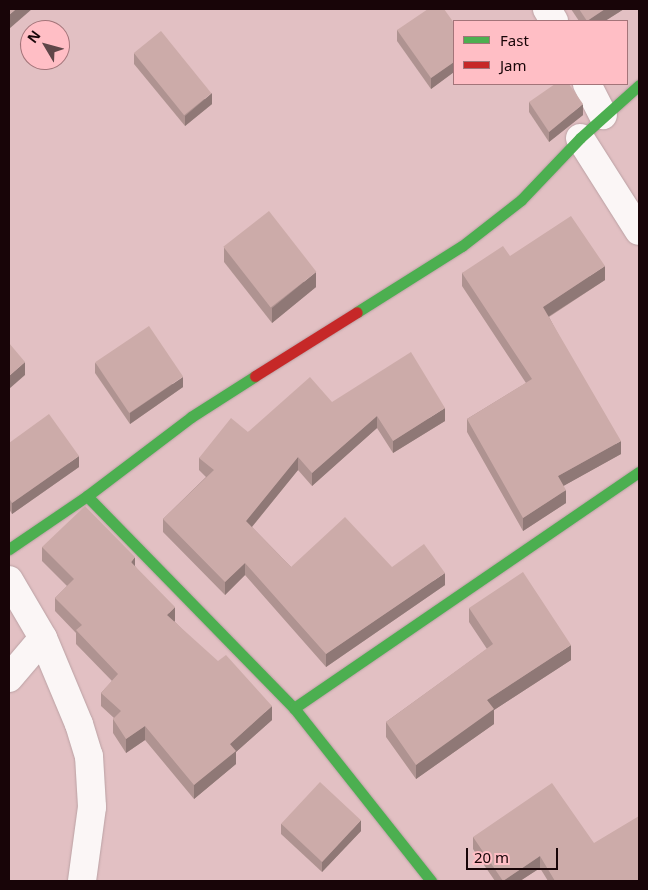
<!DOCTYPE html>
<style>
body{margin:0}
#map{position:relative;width:648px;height:890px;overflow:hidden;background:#e2c0c3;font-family:"Noto Sans",sans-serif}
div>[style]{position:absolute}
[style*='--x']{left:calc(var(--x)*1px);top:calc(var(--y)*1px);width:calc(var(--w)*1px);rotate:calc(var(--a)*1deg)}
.roads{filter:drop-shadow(0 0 1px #bba1a4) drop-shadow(0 0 1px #bba1a4)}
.street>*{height:28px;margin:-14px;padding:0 14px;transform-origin:14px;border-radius:14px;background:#fbf6f6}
.fast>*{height:11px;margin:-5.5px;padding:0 5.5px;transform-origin:5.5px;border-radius:5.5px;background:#4caf50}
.jam>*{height:11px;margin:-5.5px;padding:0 5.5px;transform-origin:5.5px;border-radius:5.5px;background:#c62828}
.wall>*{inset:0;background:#af9391}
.shaded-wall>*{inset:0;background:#8f7876}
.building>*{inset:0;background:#ccaba9;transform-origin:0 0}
span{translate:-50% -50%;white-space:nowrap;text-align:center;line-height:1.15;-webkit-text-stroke:4.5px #ffbec5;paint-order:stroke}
.frame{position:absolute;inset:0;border:10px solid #180508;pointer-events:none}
.legend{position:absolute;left:453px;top:20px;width:175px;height:65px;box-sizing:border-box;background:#ffbec5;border:1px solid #a37479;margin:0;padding:6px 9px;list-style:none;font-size:15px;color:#180508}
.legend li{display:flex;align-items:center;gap:10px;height:25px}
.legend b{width:25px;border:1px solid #a37479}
.north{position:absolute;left:20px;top:20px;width:50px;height:50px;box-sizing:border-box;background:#ffbec5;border:1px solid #a37479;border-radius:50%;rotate:307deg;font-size:14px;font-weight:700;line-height:20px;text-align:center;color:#180508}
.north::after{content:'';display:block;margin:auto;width:18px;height:22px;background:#5f4649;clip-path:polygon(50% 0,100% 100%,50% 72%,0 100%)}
.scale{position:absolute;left:466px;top:848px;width:92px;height:22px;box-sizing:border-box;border:2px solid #180508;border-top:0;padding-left:6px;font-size:15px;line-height:18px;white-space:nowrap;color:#180508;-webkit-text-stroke:4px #ffbec5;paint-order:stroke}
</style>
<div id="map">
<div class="roads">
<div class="street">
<div style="--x:547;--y:9;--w:14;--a:60"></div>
<div style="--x:587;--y:84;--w:35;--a:63"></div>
<div style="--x:580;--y:138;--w:110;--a:57.6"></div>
<div style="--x:9;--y:580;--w:67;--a:59.6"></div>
<div style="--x:43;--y:638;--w:93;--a:67.3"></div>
<div style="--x:79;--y:724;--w:34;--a:73"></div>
<div style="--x:89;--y:756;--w:51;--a:86.6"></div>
<div style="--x:92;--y:807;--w:75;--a:97.7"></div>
<div style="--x:9;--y:678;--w:52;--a:-49.6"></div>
</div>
<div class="fast">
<div style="--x:357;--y:312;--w:124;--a:-32.2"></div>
<div style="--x:462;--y:246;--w:75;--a:-37.9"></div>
<div style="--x:521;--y:200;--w:86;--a:-46.4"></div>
<div style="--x:580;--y:138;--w:79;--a:-41.9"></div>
<div style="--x:87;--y:496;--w:296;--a:45.7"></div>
<div style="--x:294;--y:708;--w:221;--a:51.6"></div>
<div style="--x:9;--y:549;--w:94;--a:-34.2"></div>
<div style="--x:87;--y:496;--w:131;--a:-37.2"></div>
<div style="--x:191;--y:417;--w:76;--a:-32.6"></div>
<div style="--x:294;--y:708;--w:418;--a:-34.4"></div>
</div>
<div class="jam">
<div style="--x:255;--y:376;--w:120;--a:-32.1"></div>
</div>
</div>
<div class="wall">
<div style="clip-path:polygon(571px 9px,624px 9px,605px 21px,579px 21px)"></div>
<div style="clip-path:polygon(454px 23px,454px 72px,431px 89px,397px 41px,397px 30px)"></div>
<div style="clip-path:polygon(134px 53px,212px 104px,185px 126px,134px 64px)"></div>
<div style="clip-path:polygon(529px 102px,583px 115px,549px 142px,529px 112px)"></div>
<div style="clip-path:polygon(224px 247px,316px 287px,272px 323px,224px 262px)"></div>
<div style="clip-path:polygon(510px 256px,605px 280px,549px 317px,621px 454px,563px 486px,566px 503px,523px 531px,467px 432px,467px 419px,526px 383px,462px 286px,462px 273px)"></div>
<div style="clip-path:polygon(95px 363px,183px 387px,130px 424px,95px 373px)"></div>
<div style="clip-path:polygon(332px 402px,445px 421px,393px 453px,377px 428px,312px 486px,298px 470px,252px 527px,291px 567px,392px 567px,445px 585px,326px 667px,245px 575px,225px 595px,163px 532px,163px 519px,206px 477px,199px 470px,199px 458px,248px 432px)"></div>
<div style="clip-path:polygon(9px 443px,79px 467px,12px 514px,9px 509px)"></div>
<div style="clip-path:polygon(42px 547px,135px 566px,175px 621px,174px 621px,272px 720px,236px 752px,236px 764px,194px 799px,145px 740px,126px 753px,113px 733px,113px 719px,114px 718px,101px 706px,101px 693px,112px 681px,76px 644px,76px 633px,55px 611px,55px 598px,67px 586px,42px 561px)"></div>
<div style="clip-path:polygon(469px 608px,571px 660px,494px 710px,494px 724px,416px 779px,386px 737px,386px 722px,487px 649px,469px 622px)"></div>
<div style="clip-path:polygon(281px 824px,361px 831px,322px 872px,281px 834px)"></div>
<div style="clip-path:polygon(473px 837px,594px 843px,639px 881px,548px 881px,540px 868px,520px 881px,495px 881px,473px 849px)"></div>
</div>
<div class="shaded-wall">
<div style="clip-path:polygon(16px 9px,32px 9px,9px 29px,9px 15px)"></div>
<div style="clip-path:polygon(605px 9px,624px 9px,605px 21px,587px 21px)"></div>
<div style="clip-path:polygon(454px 62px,454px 72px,431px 89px,431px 78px)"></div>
<div style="clip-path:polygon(212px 93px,212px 104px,185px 126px,185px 116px)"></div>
<div style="clip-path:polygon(583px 104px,583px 115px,549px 142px,549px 132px)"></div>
<div style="clip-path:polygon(605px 266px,605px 280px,543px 320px,543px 307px)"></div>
<div style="clip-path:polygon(316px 272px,316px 287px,272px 323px,272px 308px)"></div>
<div style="clip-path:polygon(25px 362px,25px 375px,9px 389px,9px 376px)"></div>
<div style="clip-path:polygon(183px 377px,183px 387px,130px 424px,130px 413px)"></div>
<div style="clip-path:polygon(445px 408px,445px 421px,393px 453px,393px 441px)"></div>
<div style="clip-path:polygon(377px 416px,377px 428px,312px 486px,312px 473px)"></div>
<div style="clip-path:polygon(621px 441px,621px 454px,558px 489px,558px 476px)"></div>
<div style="clip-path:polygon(79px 456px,79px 467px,12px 514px,12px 503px)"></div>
<div style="clip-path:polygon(298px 457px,298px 470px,246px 534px,246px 521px)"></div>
<div style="clip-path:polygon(566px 490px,566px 503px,523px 531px,523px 518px)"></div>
<div style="clip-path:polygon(135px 557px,135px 571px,131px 562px)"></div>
<div style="clip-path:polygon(245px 563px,245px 575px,225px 595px,225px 582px)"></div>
<div style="clip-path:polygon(445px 573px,445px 585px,326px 667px,326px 654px)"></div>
<div style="clip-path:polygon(175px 607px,175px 621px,167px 628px,167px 615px)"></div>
<div style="clip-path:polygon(571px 645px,571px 660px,494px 710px,494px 724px,416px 779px,416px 765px,487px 700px)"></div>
<div style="clip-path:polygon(272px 706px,272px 720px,236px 752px,236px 764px,194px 799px,194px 785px,230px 744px)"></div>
<div style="clip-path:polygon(145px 726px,145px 740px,126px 753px,126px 739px)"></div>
<div style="clip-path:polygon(361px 820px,361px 831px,322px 872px,322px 862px)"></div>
<div style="clip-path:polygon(540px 856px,540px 868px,520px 881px,503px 881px)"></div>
</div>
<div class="building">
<div style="clip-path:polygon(9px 9px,16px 9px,9px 15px)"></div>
<div style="clip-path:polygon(428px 9px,444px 9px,454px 23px,454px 62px,431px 78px,397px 30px)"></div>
<div style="clip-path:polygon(579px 9px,605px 9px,587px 21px)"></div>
<div style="left:161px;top:31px;width:80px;height:35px;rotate:51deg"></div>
<div style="clip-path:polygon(555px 84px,569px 84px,583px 104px,549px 132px,529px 102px)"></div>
<div style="left:269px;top:211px;width:77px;height:58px;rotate:52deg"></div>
<div style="clip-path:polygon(571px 216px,605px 266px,543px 307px,621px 441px,558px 476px,566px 490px,523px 518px,467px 419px,532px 379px,462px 273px,503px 246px,510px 256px)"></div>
<div style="left:149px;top:326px;width:61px;height:65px;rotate:56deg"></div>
<div style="clip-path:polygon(9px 343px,25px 362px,9px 376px)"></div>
<div style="clip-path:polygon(411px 352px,445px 408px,393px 441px,377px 416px,312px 473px,298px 457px,246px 521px,291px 567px,345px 517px,392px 567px,424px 544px,445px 573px,326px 654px,245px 563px,225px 582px,163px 519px,214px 470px,199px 458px,231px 418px,248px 432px,310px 377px,332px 402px)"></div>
<div style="clip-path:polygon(49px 414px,79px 456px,12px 503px,9px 498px,9px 443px)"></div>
<div style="clip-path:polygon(85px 506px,135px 557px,131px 562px,175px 607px,167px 615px,218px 661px,226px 655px,272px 706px,230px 744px,236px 751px,194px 785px,145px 726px,126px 739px,113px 719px,121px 711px,101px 693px,118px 674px,76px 630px,82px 625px,55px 598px,74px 579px,42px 547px)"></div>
<div style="clip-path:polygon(523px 572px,571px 645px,487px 700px,494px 709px,416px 765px,386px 722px,493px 644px,469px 608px)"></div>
<div style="left:320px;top:782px;width:56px;height:57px;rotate:43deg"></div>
<div style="clip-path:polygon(552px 783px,594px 843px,639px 816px,639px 881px,555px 881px,540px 856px,503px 881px,473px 837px)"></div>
</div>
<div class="frame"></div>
<ul class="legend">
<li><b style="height:6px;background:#4caf50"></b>Fast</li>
<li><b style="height:6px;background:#c62828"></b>Jam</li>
</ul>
<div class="north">N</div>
<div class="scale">20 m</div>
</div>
